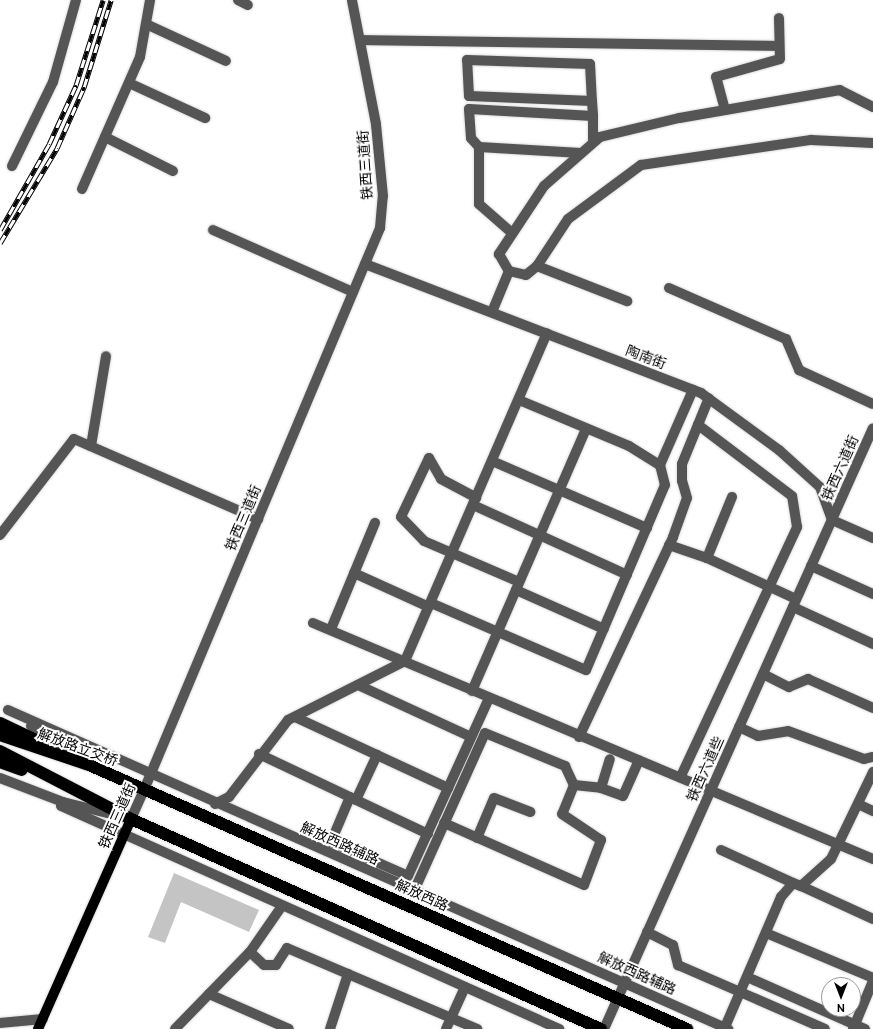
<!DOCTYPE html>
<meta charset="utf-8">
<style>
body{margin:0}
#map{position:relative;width:873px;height:1029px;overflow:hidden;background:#fff;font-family:Ubuntu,"Noto Sans SC",sans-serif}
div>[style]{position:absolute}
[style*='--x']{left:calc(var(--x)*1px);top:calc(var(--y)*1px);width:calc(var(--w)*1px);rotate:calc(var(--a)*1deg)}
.building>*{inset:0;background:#c4c4c4}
.roads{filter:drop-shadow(0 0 1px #dbdbdb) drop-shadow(0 0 1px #dbdbdb)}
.minor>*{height:10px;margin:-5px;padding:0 5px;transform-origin:5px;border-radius:5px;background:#555}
.major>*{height:10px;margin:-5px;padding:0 5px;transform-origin:5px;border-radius:5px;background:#000}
.highway>*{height:12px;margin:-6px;padding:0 6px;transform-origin:6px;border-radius:6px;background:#000}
.rail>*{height:4.5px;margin-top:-2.25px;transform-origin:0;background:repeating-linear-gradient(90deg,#fff 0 9px,#000 0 18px);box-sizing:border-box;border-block:1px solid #000}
span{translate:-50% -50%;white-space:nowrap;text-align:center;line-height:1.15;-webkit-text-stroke:4px #fff;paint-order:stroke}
.street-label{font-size:14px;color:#000}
.north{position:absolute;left:821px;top:977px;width:40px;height:40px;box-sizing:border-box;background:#fff;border:1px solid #999;border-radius:50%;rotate:180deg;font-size:11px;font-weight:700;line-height:16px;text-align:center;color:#000}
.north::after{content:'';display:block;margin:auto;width:14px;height:18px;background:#000;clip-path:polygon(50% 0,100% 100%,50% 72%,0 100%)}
</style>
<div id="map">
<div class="building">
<div style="clip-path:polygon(174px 873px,259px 910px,249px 932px,181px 902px,165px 943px,148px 937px)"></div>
</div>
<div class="roads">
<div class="minor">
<div style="--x:238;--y:0;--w:11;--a:27"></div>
<div style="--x:146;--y:24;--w:88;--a:24.8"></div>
<div style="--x:360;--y:40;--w:419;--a:0.8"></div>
<div style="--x:129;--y:83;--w:84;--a:24.7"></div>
<div style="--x:592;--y:101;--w:123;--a:-177.7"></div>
<div style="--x:469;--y:96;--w:36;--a:-93"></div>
<div style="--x:467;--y:60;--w:123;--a:1.9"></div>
<div style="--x:590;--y:64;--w:37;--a:87"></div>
<div style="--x:592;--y:101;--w:15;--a:86"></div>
<div style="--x:593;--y:116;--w:26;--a:90"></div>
<div style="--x:873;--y:107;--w:37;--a:-153"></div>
<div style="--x:840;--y:90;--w:163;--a:170.1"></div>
<div style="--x:679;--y:118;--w:81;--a:166.5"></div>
<div style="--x:600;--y:137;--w:74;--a:138.8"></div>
<div style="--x:544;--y:186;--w:82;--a:123.5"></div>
<div style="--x:499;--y:254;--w:20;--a:60"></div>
<div style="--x:509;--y:271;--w:17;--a:13"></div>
<div style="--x:526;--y:275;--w:14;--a:-39"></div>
<div style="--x:537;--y:266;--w:56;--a:-56.6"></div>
<div style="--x:568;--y:219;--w:91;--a:-36.5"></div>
<div style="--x:641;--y:165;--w:172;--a:-8.4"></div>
<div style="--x:811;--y:140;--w:62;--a:2.8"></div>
<div style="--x:725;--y:110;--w:34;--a:-105"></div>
<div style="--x:716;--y:77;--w:66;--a:-15.7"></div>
<div style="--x:780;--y:59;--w:41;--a:-91.4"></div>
<div style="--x:105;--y:137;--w:76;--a:26.6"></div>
<div style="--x:479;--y:147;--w:102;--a:3.4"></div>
<div style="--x:12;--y:166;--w:93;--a:-64"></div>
<div style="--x:53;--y:82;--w:85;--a:-74.3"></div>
<div style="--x:82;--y:189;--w:144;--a:-66.3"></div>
<div style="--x:140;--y:57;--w:58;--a:-80"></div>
<div style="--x:213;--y:230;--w:153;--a:23.9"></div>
<div style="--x:512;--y:233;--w:44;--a:-138.7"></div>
<div style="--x:479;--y:204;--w:57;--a:-90"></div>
<div style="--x:479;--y:147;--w:12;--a:-132"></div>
<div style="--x:471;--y:138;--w:29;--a:-94"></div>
<div style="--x:469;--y:109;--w:124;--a:3.2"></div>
<div style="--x:365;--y:264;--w:360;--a:21"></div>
<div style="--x:701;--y:393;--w:97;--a:36.2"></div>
<div style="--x:779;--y:450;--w:55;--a:42.1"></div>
<div style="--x:820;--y:487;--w:35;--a:70"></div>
<div style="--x:832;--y:520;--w:45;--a:23.7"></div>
<div style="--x:537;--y:266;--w:97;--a:21.3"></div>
<div style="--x:669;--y:288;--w:128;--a:23.6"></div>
<div style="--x:786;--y:339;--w:34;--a:67"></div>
<div style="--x:799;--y:370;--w:81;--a:24.7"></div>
<div style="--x:492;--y:312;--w:44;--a:-67.5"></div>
<div style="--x:519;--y:400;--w:119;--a:22.7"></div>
<div style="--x:629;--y:446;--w:36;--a:32"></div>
<div style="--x:91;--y:446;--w:91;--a:-80.5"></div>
<div style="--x:429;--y:458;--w:65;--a:115.4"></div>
<div style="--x:401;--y:517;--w:33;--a:46"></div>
<div style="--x:424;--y:541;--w:103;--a:23.3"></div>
<div style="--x:429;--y:458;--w:24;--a:60"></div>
<div style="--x:441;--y:479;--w:40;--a:28"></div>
<div style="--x:492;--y:461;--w:169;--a:23.4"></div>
<div style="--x:473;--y:505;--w:169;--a:24.4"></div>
<div style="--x:0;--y:535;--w:121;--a:-52.4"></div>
<div style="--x:74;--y:439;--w:201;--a:23.5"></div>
<div style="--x:669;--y:545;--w:40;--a:18.9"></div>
<div style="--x:707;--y:558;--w:66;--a:-67.7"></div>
<div style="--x:707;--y:558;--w:98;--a:24.7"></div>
<div style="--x:811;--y:566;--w:68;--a:24.3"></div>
<div style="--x:354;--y:573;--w:82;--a:24.4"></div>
<div style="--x:516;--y:590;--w:96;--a:23.9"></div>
<div style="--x:431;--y:603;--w:169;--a:23.4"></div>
<div style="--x:586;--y:670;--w:201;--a:-66.9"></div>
<div style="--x:665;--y:485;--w:21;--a:-104"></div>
<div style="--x:660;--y:465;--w:82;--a:-66.3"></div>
<div style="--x:793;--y:607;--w:88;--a:24.8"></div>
<div style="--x:313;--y:623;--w:608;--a:22.85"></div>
<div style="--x:331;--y:629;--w:115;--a:-67.5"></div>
<div style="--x:763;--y:674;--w:29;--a:27"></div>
<div style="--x:789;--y:687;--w:21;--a:-23"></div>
<div style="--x:808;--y:679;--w:71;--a:24"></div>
<div style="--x:358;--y:685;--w:124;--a:24.7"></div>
<div style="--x:472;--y:691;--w:286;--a:-66.5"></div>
<div style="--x:8;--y:710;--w:788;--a:23.9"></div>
<div style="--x:295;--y:717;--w:169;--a:24.9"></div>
<div style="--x:31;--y:726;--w:58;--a:34.5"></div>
<div style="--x:739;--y:727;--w:21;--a:25"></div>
<div style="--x:758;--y:736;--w:30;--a:-9"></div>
<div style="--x:788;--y:731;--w:81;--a:20.2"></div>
<div style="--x:864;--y:759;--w:9;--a:-13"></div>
<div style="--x:579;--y:737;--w:221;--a:-64.8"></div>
<div style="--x:673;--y:537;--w:41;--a:-70.3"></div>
<div style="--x:687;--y:498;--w:18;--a:-106"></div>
<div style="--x:682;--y:481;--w:17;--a:-90"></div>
<div style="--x:682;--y:464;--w:71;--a:-67.8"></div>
<div style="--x:259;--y:754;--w:187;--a:25.3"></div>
<div style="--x:681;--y:776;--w:275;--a:-65"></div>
<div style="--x:797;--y:527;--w:31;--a:-99"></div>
<div style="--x:792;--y:496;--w:118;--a:-142.9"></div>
<div style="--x:0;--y:778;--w:67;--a:20.9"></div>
<div style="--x:63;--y:802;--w:70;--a:14"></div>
<div style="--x:131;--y:819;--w:32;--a:-66"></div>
<div style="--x:144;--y:790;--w:610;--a:-67.22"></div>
<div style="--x:380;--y:228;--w:32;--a:-85"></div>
<div style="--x:383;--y:196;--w:72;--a:-95.6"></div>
<div style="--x:376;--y:124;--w:126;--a:-101"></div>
<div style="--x:574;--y:785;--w:27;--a:6"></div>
<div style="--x:601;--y:788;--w:23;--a:20"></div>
<div style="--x:623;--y:796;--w:39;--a:-66"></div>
<div style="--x:601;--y:788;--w:30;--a:-73"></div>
<div style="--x:350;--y:797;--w:49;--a:112.9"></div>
<div style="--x:331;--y:842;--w:84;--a:23.8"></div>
<div style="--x:408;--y:876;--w:196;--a:-65.5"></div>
<div style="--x:356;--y:800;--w:50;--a:-65"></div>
<div style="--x:215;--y:804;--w:16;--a:-27"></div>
<div style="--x:229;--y:797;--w:97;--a:-52.5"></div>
<div style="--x:288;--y:720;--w:131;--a:-26.8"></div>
<div style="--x:405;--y:661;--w:357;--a:-66.6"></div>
<div style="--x:858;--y:804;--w:17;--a:25"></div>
<div style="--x:61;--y:806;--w:546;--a:24.12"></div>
<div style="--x:477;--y:838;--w:43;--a:-67"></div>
<div style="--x:494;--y:798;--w:39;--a:21"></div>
<div style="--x:721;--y:850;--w:79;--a:24.6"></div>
<div style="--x:801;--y:886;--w:79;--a:24.6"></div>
<div style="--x:414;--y:891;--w:173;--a:-65.8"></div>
<div style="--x:485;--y:733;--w:87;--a:22.4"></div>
<div style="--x:565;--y:766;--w:21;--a:65"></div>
<div style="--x:574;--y:785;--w:31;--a:112"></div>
<div style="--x:562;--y:814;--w:47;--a:33.7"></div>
<div style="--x:601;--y:840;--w:48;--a:110.7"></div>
<div style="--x:584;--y:885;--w:153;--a:-156.1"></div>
<div style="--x:647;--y:932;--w:29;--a:27"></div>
<div style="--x:673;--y:945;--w:21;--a:76"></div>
<div style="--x:678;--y:965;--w:160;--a:23.5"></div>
<div style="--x:766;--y:933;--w:116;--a:22.8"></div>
<div style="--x:250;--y:952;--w:19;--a:43"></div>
<div style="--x:264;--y:965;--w:12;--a:0"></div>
<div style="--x:276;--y:965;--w:20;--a:-57"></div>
<div style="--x:287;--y:948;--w:207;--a:23.1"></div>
<div style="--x:747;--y:977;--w:129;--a:23.8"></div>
<div style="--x:209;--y:994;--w:87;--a:23.6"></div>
<div style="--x:0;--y:1023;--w:43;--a:-5.3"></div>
<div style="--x:725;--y:1027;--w:142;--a:-66.7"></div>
<div style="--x:781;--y:897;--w:18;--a:-49"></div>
<div style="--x:793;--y:883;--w:9;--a:21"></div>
<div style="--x:801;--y:886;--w:40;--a:-42"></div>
<div style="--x:831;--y:859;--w:97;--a:-64.2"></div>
<div style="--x:175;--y:1029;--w:107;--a:-45.8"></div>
<div style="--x:250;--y:952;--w:56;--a:-55.2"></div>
<div style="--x:330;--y:1029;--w:58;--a:-71.9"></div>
<div style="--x:446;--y:1029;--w:46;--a:-65.7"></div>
<div style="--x:604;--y:1029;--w:658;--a:-65.89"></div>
<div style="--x:853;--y:1029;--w:52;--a:-67.4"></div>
</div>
<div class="major">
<div style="--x:38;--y:1029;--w:230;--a:-66.1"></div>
</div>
<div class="highway">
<div style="--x:0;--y:723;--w:47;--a:25.5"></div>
<div style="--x:0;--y:735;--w:94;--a:18.6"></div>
<div style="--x:89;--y:765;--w:654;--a:23.82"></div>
<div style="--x:0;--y:751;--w:148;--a:27.4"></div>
<div style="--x:131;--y:819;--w:515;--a:24.08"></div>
<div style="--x:0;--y:762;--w:23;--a:20"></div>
</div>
</div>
<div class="rail">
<div style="--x:0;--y:230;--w:99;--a:-60.3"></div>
<div style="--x:49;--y:144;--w:65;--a:-65.4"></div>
<div style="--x:76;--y:85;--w:89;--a:-72.4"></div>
<div style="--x:0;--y:243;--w:111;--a:-59"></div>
<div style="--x:57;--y:148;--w:67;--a:-66.1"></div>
<div style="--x:84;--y:87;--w:91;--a:-72.8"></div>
</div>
<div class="street-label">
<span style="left:365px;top:165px;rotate:-94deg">铁西三道街</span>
<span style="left:646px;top:357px;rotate:21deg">陶南街</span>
<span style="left:840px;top:468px;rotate:-66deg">铁西六道街</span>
<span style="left:243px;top:518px;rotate:-67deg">铁西三道街</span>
<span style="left:78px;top:747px;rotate:20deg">解放路立交桥</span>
<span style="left:705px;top:769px;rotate:-66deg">铁西六道些</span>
<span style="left:117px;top:816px;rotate:-66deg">铁西三道街</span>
<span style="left:340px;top:843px;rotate:24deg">解放西路辅路</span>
<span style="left:422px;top:895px;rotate:24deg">解放西路</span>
<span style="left:637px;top:973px;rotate:24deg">解放西路辅路</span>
</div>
<div class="north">N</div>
</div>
